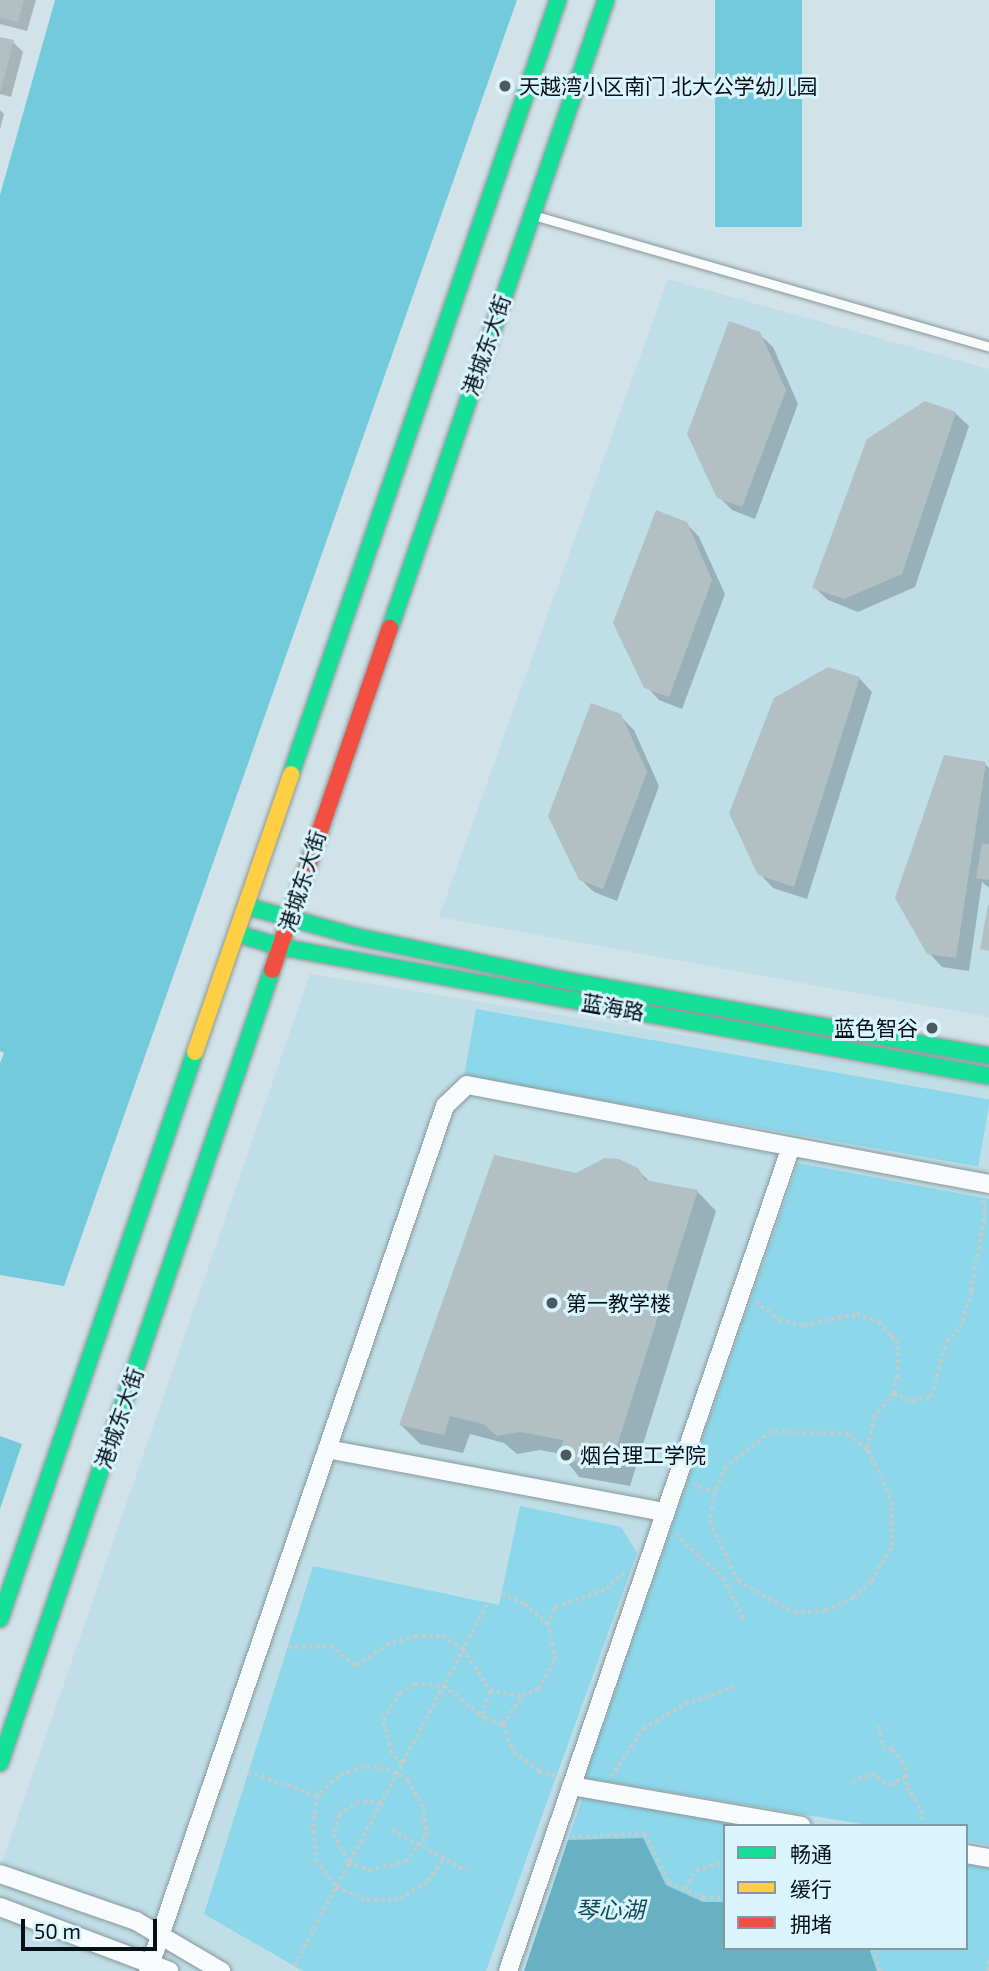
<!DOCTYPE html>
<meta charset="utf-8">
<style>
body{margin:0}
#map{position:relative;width:989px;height:1971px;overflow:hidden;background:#d1e3e8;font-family:"Exo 2","Noto Sans SC",sans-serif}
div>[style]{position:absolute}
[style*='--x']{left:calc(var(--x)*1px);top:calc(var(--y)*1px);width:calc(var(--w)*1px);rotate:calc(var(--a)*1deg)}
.built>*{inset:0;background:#bfdee7}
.green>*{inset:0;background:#8cd7ea;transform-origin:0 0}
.forest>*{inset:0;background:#74cadd;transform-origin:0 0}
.water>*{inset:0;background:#67b1c3}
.shadow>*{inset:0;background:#0003}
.building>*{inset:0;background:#b2c0c4}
.path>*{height:3.5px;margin-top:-1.75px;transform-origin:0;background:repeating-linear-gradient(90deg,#c5cacb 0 3.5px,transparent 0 7px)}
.roads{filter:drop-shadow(0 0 2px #89979b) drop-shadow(0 0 2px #89979b)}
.lane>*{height:9px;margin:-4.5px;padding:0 4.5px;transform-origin:4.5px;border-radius:4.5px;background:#f8fbfc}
.street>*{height:18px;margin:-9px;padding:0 9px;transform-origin:9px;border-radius:9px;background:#f8fbfc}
.fast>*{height:16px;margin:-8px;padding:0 8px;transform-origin:8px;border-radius:8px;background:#16e098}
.slow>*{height:16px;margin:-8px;padding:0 8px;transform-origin:8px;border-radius:8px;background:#ffcf43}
.jam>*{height:16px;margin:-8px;padding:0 8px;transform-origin:8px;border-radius:8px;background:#f24e42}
.dots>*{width:19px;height:19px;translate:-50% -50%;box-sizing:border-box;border:4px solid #d9f4fc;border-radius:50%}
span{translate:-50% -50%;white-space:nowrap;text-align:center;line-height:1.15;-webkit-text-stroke:6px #d9f4fc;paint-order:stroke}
.poi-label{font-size:21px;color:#051114}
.left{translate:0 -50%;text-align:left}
.right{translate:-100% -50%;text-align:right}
.street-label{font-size:21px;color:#051114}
.water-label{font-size:23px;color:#124a58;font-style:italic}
.legend{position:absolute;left:723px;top:1824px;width:245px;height:126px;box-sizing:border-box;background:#d9f4fc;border:2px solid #84999f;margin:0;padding:9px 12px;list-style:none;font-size:21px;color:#051114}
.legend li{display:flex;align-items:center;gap:14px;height:35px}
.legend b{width:35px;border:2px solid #84999f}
.scale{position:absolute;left:21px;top:1919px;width:136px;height:32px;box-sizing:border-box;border:4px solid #051114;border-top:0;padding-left:9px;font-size:21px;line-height:24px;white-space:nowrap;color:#051114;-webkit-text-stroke:5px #d9f4fc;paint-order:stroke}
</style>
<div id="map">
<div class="built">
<div style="clip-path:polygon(668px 279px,989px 369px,989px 1017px,439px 917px)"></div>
<div style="clip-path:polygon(evenodd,310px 974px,989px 1085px,989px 1971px,0 1971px,0 1868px,310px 974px,725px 1826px,966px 1826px,966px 1948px,725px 1948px,725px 1826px)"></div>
</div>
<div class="green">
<div style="left:476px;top:1009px;width:522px;height:68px;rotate:10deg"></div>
<div style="clip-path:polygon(798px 1163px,989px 1199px,989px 1845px,966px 1841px,966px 1826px,874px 1826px,585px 1778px)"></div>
<div style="clip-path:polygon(520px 1506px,621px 1527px,637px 1553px,486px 1971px,303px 1971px,204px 1914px,313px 1566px,499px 1605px)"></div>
<div style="clip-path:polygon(583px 1797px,751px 1826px,725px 1826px,725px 1902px,703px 1902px,666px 1885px,642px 1838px,568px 1840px)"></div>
<div style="clip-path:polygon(966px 1863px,989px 1867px,989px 1971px,877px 1971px,869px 1948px,966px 1948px)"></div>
</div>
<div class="forest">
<div style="clip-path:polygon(55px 0,517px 0,64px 1286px,0 1275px,0 1063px,4px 1053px,0 1051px,0 195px)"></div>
<div style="left:715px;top:0;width:87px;height:227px"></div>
<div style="clip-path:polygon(0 1436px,22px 1444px,0 1509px)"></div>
</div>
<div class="water">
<div style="clip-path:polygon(643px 1838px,666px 1885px,703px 1902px,725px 1902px,725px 1948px,869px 1948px,877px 1971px,524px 1971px,568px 1840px)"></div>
</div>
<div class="shadow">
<div style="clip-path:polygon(0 0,36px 0,27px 31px,0 24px)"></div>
<div style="clip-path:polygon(0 38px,13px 42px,23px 52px,11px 97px,0 94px)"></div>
<div style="clip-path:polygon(0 110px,4px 114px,0 129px)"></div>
<div style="clip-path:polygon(759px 334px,773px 347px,798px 404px,755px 519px,732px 510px,719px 497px)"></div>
<div style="clip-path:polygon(955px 413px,969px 426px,915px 587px,858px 612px,828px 600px,814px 587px)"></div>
<div style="clip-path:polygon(686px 523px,699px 537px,725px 594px,682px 709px,659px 700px,646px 686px)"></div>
<div style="clip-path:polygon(859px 678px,872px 692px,807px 899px,773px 888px,760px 874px)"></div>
<div style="clip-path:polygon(620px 716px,634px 730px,659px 786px,617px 901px,594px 892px,580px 879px)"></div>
<div style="clip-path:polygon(985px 764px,989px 768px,989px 888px,982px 882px,969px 971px,942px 967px,929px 953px)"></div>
<div style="clip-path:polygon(637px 1169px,651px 1183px,697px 1191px,716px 1211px,630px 1486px,579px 1477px,561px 1454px,540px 1450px,517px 1454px,504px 1443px,470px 1434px,463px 1453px,420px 1444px,401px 1425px,577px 1175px)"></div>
</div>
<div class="building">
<div style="clip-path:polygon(0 0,24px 0,18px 22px,0 18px)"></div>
<div style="clip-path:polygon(0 37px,14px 40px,1px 91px,0 91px)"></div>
<div style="clip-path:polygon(729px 321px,760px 332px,786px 390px,742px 507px,717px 498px,687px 434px)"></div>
<div style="clip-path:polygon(925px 401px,956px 412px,902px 574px,844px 599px,812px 588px,867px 439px)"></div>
<div style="clip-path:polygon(656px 510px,687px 522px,712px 580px,669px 697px,644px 688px,613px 623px)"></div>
<div style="clip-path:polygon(828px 667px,860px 677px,794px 887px,758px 875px,729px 813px,774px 698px)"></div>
<div style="clip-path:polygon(591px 703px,621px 714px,647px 772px,603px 889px,579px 880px,548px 816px)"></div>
<div style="clip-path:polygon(944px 755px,986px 762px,956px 958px,927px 954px,895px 898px)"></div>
<div style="clip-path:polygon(982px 843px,989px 844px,989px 880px,976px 878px)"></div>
<div style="clip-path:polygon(988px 905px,989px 905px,989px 951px,980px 949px)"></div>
<div style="clip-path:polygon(494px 1155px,576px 1173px,605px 1158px,619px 1159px,638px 1168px,645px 1180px,698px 1190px,610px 1468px,558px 1458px,563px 1440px,520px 1432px,497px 1436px,483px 1424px,450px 1416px,444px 1435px,399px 1425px)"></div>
</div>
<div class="path">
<div style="--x:756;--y:1302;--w:29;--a:38"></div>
<div style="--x:779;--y:1320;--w:25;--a:11"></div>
<div style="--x:804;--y:1325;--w:54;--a:-11.7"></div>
<div style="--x:857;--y:1314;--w:23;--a:20"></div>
<div style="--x:879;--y:1322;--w:19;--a:47"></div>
<div style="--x:892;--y:1336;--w:12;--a:59"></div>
<div style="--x:898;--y:1346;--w:30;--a:90"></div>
<div style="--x:898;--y:1376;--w:18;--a:103"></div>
<div style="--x:894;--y:1394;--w:30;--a:130"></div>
<div style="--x:875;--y:1417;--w:34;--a:104"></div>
<div style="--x:894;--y:1394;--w:19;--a:21"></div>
<div style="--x:912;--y:1401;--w:19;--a:-12"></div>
<div style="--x:931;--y:1397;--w:57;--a:-74.7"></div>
<div style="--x:946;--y:1342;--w:20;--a:-45"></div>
<div style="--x:960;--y:1328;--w:39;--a:-73"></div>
<div style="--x:971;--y:1291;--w:81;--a:-80.1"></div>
<div style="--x:985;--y:1211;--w:11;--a:-105"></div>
<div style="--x:693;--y:1484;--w:24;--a:22"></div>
<div style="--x:715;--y:1493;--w:28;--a:100"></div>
<div style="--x:710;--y:1521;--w:66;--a:65"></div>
<div style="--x:738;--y:1581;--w:64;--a:29"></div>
<div style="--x:794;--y:1612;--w:31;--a:-2"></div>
<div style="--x:825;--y:1611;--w:31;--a:-25"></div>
<div style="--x:853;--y:1598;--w:25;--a:-43"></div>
<div style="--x:871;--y:1581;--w:41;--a:-59"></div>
<div style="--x:892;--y:1546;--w:41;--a:-90"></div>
<div style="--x:892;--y:1505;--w:28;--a:-111"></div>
<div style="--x:882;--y:1479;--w:33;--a:-117"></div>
<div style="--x:867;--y:1450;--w:25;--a:-140"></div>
<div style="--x:848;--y:1434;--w:77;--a:-178.5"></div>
<div style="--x:771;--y:1432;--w:57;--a:142.1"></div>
<div style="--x:726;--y:1467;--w:28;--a:113"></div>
<div style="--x:676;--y:1534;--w:64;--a:43.1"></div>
<div style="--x:723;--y:1578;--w:47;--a:63.4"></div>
<div style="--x:548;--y:1625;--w:19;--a:-69"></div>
<div style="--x:555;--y:1607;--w:54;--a:-19.4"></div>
<div style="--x:606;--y:1589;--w:28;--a:-42"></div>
<div style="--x:288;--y:1647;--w:43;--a:-1.3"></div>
<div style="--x:331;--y:1646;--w:33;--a:38"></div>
<div style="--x:357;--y:1666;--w:36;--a:-36"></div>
<div style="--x:386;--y:1645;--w:30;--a:-17"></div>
<div style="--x:415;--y:1636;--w:28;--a:0"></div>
<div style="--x:443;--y:1636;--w:24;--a:33"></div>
<div style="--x:463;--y:1649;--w:49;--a:56.6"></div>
<div style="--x:490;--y:1690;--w:33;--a:11"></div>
<div style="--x:482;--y:1715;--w:26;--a:-72"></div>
<div style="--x:503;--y:1725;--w:29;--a:68"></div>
<div style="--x:514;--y:1752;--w:31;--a:37"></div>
<div style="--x:539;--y:1771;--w:18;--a:16"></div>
<div style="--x:879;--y:1726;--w:20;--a:79"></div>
<div style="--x:883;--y:1746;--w:11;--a:22"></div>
<div style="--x:893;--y:1750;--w:22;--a:54"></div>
<div style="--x:906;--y:1768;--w:19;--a:87"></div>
<div style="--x:907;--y:1787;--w:27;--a:59"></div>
<div style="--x:921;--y:1810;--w:16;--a:83"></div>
<div style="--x:402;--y:1764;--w:16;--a:-135"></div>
<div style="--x:391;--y:1753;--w:34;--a:-104"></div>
<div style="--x:383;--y:1720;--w:32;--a:-58"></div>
<div style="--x:400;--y:1693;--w:17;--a:-31"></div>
<div style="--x:415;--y:1684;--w:29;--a:4"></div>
<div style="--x:444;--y:1686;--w:53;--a:38.2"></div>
<div style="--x:486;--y:1719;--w:18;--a:19"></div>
<div style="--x:503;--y:1725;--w:35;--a:-57"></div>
<div style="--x:522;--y:1696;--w:17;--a:-24"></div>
<div style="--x:538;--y:1689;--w:34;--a:-60"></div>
<div style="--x:555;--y:1660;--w:36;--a:-101"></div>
<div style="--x:548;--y:1625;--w:32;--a:-139"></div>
<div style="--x:524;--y:1604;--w:25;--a:-157"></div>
<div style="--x:248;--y:1772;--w:74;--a:18.9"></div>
<div style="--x:611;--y:1777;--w:58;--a:-56.3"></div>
<div style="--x:643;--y:1729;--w:49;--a:-30.8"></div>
<div style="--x:685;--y:1704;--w:56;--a:-18.8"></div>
<div style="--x:852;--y:1782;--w:21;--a:-23"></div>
<div style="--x:871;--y:1774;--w:22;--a:30"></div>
<div style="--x:890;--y:1785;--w:18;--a:-27"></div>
<div style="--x:381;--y:1803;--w:22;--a:-177"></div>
<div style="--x:359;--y:1802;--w:23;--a:146"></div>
<div style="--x:340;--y:1815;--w:20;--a:108"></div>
<div style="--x:334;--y:1834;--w:32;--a:62"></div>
<div style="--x:349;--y:1862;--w:22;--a:22"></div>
<div style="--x:369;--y:1870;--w:37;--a:-13"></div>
<div style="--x:405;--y:1862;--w:33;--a:-51"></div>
<div style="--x:426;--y:1836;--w:28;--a:-96"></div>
<div style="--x:423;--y:1808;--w:31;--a:-119"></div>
<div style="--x:408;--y:1781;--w:21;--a:-149"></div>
<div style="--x:390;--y:1770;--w:26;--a:-173"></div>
<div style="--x:364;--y:1767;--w:28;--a:161"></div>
<div style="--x:338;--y:1776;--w:28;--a:135"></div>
<div style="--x:318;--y:1796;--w:28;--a:100"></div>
<div style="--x:313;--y:1824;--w:36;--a:85"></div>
<div style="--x:316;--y:1860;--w:34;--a:53"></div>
<div style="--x:336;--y:1887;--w:34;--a:23"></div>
<div style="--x:367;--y:1900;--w:33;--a:-2"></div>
<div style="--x:400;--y:1899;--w:33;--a:-33"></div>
<div style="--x:428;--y:1881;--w:28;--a:-55"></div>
<div style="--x:392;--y:1830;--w:85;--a:28.7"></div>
<div style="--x:572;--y:1837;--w:73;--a:-2.4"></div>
<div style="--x:645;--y:1834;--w:54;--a:63.4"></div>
<div style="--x:669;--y:1882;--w:38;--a:25"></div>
<div style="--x:703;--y:1898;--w:22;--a:0"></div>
<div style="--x:685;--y:1889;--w:22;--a:-60"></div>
<div style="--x:696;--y:1870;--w:30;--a:-15"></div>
<div style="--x:873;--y:1948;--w:24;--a:71"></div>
<div style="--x:294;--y:1966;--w:412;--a:-61.9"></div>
<div style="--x:987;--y:1971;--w:11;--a:-80"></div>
</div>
<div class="roads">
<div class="lane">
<div style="--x:533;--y:215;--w:475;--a:16.1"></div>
</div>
<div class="street">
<div style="--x:327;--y:1449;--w:344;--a:10.6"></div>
<div style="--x:571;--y:1786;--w:234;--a:9.8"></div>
<div style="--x:966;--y:1854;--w:23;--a:10"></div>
<div style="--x:0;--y:1874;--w:144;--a:19.1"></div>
<div style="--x:136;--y:1921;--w:99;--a:30.5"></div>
<div style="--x:0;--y:1907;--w:181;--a:20.7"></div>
<div style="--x:148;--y:1971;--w:915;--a:-71.05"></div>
<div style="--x:445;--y:1106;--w:30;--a:-44"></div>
<div style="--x:467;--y:1085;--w:531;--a:10.74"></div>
<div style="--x:508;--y:1971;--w:871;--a:-71.05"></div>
</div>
<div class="fast">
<div style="--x:390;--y:628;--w:664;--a:-71.02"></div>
<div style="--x:291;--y:774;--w:819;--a:-70.97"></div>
<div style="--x:246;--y:906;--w:116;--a:15.5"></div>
<div style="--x:358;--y:937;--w:209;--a:11.8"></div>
<div style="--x:563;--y:980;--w:433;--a:10.1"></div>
<div style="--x:238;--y:934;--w:45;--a:16.8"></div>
<div style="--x:281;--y:947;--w:720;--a:10.33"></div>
<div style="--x:0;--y:1619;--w:600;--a:-71.02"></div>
<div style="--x:0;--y:1763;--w:838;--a:-71.07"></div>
</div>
<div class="slow">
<div style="--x:195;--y:1052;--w:294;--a:-70.9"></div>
</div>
<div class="jam">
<div style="--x:272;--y:970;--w:362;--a:-71"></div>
</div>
</div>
<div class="dots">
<div style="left:505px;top:86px;background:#4c5a5e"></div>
<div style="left:932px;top:1028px;background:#4c5a5e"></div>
<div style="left:552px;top:1303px;background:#4c5a5e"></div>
<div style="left:566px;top:1455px;background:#4c5a5e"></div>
</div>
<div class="poi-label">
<span class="left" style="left:519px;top:86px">天越湾小区南门 北大公学幼儿园</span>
<span class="right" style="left:918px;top:1028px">蓝色智谷</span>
<span class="left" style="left:566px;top:1303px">第一教学楼</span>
<span class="left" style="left:580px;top:1455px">烟台理工学院</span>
</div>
<div class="street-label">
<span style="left:486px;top:345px;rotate:-71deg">港城东大街</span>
<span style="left:302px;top:881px;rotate:-72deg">港城东大街</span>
<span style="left:613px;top:1007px;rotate:10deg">蓝海路</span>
<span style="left:119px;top:1418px;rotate:-71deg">港城东大街</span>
</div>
<div class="water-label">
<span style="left:610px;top:1909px">琴心湖</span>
</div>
<ul class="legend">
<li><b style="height:9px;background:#16e098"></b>畅通</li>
<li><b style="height:9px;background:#ffcf43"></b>缓行</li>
<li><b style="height:9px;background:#f24e42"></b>拥堵</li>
</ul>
<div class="scale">50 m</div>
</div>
